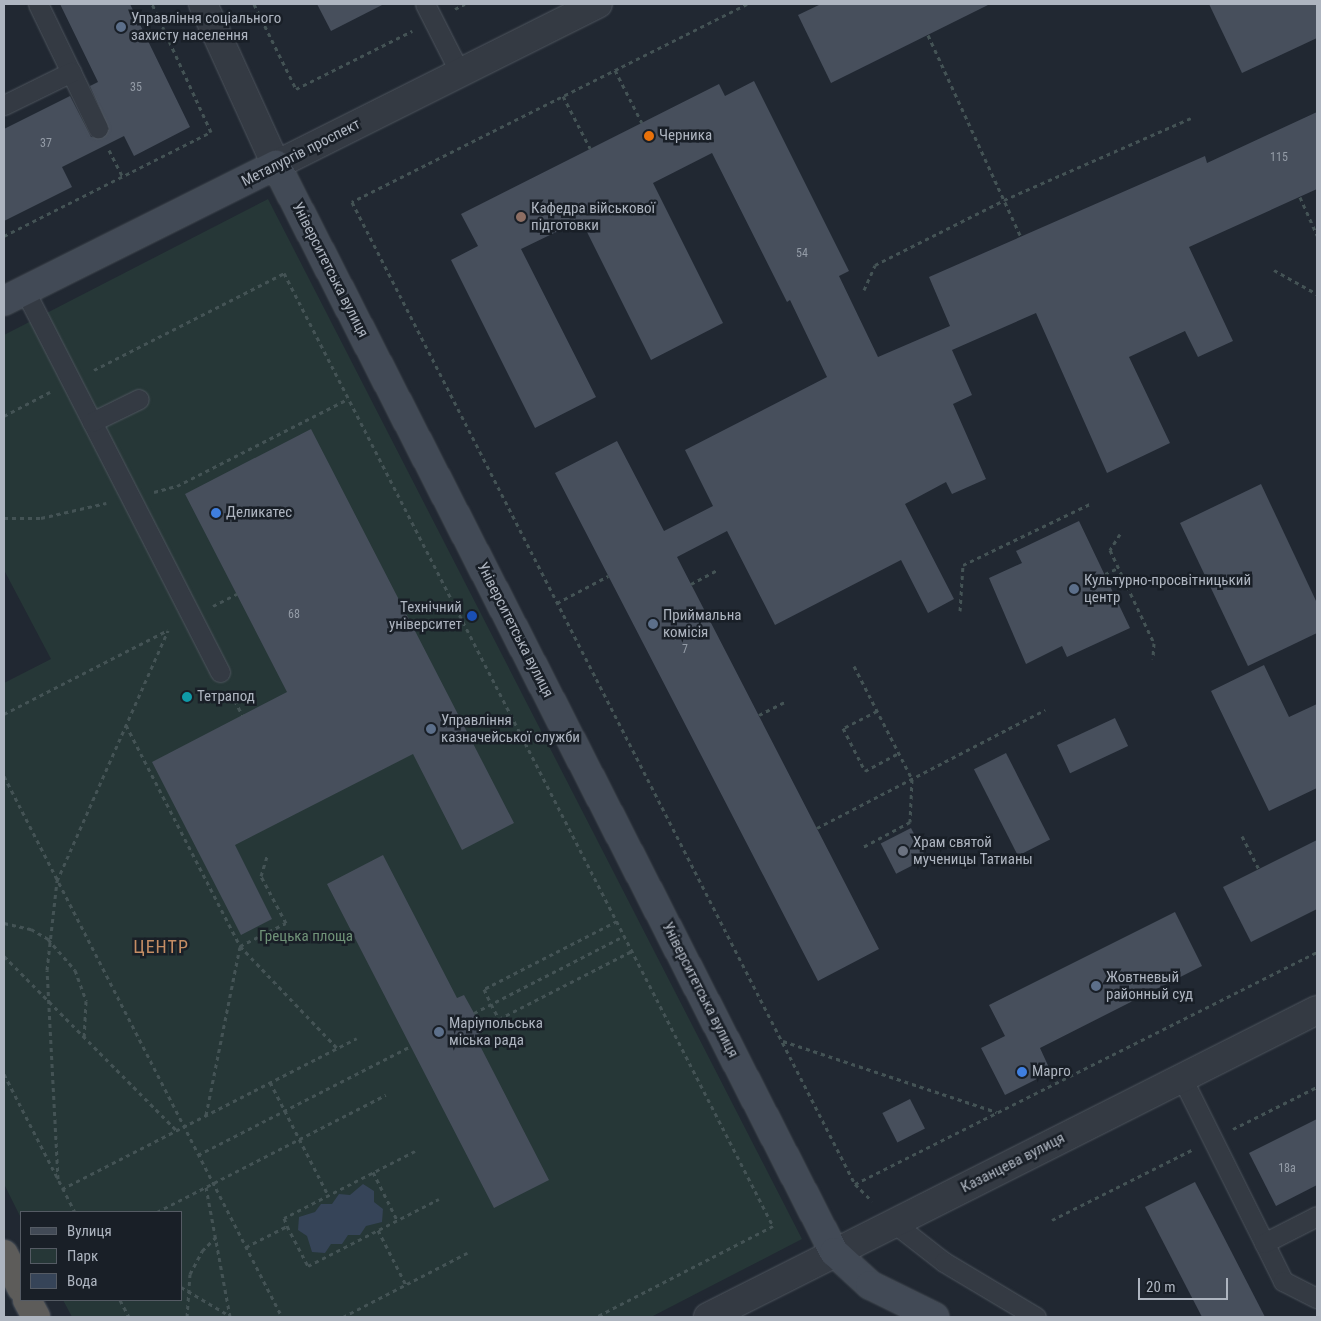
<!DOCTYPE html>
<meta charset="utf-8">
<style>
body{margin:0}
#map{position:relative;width:1321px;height:1321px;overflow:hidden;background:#212832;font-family:"Roboto Condensed",sans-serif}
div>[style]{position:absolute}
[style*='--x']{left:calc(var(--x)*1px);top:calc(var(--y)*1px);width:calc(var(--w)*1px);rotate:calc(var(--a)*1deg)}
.green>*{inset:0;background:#263737}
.water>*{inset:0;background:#364458}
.building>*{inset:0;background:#474f5c;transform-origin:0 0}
.path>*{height:3px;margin-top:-1.5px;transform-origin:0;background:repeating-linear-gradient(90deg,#445355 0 4px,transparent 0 8px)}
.roads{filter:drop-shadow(0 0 1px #4e555e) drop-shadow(0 0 1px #4e555e)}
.service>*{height:19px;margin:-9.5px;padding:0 9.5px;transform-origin:9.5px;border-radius:9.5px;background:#343a43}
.minor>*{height:28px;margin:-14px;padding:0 14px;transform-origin:14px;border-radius:14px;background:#343a43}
.tertiary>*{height:28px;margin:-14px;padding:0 14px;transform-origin:14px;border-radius:14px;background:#343a43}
.secondary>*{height:28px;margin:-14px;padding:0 14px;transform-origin:14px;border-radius:14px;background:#424a56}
.trunk>*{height:28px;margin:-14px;padding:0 14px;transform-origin:14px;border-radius:14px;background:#5d5c5a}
.dots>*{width:14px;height:14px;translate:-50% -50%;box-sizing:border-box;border:2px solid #191f27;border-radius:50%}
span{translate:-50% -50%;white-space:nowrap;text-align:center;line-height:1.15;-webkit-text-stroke:5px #191f27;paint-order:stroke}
.number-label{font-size:12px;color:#949ca7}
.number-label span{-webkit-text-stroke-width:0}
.poi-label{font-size:15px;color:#aeb5c0}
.left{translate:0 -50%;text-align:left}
.right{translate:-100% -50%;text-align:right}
.street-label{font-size:15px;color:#aeb5c0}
.park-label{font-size:15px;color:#709378}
.quarter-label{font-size:18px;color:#c58d64;letter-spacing:1px}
.frame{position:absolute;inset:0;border:5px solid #aeb5c0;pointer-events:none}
.legend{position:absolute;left:20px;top:1211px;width:162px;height:90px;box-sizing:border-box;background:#191f27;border:1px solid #555b64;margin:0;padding:6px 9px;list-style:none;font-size:15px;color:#aeb5c0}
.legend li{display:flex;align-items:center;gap:10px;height:25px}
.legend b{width:25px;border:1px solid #555b64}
.scale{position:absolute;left:1138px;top:1278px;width:90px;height:22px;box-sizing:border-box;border:2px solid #aeb5c0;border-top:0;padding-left:6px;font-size:15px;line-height:18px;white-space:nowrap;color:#aeb5c0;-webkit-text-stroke:4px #191f27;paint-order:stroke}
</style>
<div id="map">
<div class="green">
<div style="clip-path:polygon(268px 199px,802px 1239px,651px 1317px,72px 1317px,63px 1300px,181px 1300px,181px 1212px,21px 1212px,21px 1218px,4px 1184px,4px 683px,51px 659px,4px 570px,4px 335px)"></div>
</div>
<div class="water">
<div style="clip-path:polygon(363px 1184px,374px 1191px,374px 1202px,383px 1209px,382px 1222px,366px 1226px,360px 1235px,348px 1235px,342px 1244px,331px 1244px,325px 1253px,312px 1252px,307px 1236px,298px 1230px,299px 1217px,315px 1212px,321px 1204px,332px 1204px,339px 1194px,350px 1195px)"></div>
</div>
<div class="building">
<div style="clip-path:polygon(60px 4px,130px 4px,190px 127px,134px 156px,124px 136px,62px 167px,72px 187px,4px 221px,4px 129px,70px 96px,91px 137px,102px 138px,109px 129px,90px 86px,98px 82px)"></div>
<div style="clip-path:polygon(317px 4px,384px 4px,331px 31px)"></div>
<div style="clip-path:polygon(821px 4px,990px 4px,831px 83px,798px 15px)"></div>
<div style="clip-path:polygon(1209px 4px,1317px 4px,1317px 38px,1242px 73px)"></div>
<div style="clip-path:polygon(754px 81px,849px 271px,839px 276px,878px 357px,950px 326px,929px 277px,1205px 156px,1207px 163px,1317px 112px,1317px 189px,1189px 247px,1233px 341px,1198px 357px,1185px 331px,1129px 357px,1170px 443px,1107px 473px,1036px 313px,952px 350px,972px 395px,953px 404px,986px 479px,952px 494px,946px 482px,905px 504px,954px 599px,928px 613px,901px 560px,775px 625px,727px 531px,677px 557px,879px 949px,818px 981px,555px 473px,617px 441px,664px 531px,713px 506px,685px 450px,827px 377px,790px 300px,787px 302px,712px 153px,653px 183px,723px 323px,651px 360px,581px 220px,521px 249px,596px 397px,535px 428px,451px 260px,478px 246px,461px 214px,719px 84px,725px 96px)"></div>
<div style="clip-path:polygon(311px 429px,514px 823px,462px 850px,413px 754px,235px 845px,272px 919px,241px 935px,152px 762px,287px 692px,185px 494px)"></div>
<div style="clip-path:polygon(1261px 484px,1317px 603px,1317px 633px,1248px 666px,1180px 523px)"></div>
<div style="clip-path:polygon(1079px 521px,1130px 628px,1067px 657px,1062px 646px,1026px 664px,989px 578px,1022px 563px,1016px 551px)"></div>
<div style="clip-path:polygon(1264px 665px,1289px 717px,1317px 704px,1317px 788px,1269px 811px,1211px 691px)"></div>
<div style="left:1115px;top:718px;width:31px;height:64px;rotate:65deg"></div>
<div style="left:1006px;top:753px;width:97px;height:36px;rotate:63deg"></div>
<div style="left:911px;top:828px;width:34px;height:34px;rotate:63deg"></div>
<div style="clip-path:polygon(1317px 840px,1317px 909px,1251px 942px,1223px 887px)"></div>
<div style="clip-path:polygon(383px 855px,457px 998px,464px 995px,474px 1013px,483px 1032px,475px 1036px,549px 1180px,494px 1208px,327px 884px)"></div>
<div style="clip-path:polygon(1175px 912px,1202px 966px,1040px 1048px,1051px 1072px,1005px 1095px,981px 1048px,1005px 1036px,989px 1005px)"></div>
<div style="left:910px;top:1099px;width:33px;height:31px;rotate:63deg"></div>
<div style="clip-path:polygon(1317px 1119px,1317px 1185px,1276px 1206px,1249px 1153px)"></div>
<div style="clip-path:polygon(1195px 1182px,1216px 1222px,1265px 1317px,1202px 1317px,1145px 1207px)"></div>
</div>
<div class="path">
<div style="--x:254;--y:4;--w:95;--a:63.7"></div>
<div style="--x:296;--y:89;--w:130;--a:-26.6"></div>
<div style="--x:747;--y:4;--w:442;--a:153.4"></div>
<div style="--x:352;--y:202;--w:1103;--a:62.88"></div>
<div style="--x:855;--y:1184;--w:24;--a:45"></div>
<div style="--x:455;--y:9;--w:11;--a:-27"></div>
<div style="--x:928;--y:35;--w:222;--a:65.3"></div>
<div style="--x:615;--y:70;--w:59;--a:63"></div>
<div style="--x:563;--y:96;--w:59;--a:62.6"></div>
<div style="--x:109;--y:150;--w:29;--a:63"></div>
<div style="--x:1300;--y:197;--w:42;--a:65.9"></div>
<div style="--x:4;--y:236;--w:232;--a:-26.7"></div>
<div style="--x:211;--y:132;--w:141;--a:-114.7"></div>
<div style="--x:1274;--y:270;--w:49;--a:29.2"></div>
<div style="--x:864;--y:290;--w:27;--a:-66"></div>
<div style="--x:875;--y:265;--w:144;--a:-26.7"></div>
<div style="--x:1004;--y:200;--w:204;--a:-23.7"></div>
<div style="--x:94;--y:370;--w:213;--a:-27"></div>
<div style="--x:284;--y:273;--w:1071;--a:62.84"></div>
<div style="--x:773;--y:1226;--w:199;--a:152.8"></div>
<div style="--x:4;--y:416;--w:52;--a:-27.6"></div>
<div style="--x:154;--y:492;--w:24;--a:-15"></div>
<div style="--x:177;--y:486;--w:192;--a:-27"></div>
<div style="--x:4;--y:518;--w:37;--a:0"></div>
<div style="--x:41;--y:518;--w:67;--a:-13"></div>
<div style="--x:1120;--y:534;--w:19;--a:122"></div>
<div style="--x:1110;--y:550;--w:103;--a:64.7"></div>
<div style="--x:1154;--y:643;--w:16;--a:94"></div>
<div style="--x:1105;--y:574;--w:14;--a:-25"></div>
<div style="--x:691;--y:584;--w:30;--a:-28"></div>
<div style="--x:557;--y:603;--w:58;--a:-27.9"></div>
<div style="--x:213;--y:606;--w:27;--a:-27"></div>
<div style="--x:960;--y:611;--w:46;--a:-86.3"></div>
<div style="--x:963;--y:565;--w:141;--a:-25.7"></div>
<div style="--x:854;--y:666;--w:127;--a:62.8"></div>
<div style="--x:912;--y:779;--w:43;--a:92.7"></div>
<div style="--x:910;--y:822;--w:55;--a:152"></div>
<div style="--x:231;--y:693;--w:25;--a:63"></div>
<div style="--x:877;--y:711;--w:38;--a:153"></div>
<div style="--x:843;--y:728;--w:48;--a:62.9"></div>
<div style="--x:865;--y:771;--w:38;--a:-28"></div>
<div style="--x:4;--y:714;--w:184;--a:-27.1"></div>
<div style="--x:759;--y:715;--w:29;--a:-27"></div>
<div style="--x:126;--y:725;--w:249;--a:62.7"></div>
<div style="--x:240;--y:946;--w:141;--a:46.4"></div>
<div style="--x:4;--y:776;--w:608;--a:62.8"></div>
<div style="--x:817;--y:828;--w:257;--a:-27.4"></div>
<div style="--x:1242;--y:836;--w:37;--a:63"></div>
<div style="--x:617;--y:921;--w:149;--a:152.9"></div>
<div style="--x:484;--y:989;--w:17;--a:65"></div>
<div style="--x:491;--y:1004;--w:17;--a:62"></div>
<div style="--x:499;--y:1019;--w:149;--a:-27.1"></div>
<div style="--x:4;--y:923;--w:28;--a:13"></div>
<div style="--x:31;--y:929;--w:20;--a:30"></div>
<div style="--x:48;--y:939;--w:41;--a:48.9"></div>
<div style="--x:75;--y:970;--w:33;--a:70"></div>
<div style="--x:86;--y:1001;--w:36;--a:93"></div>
<div style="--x:240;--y:946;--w:51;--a:-26.6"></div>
<div style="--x:286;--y:923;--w:53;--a:-118"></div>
<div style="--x:261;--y:876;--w:21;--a:-73"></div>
<div style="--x:4;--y:956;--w:245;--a:45.3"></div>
<div style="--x:474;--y:1013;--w:169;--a:-27.2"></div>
<div style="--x:783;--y:1041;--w:225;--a:18.4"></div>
<div style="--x:4;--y:1074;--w:155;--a:62.8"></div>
<div style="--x:270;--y:1082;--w:127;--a:62.8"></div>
<div style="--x:206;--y:1115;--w:171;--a:-78.6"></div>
<div style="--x:1233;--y:1129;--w:94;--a:-26.6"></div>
<div style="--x:415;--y:1151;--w:147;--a:152.9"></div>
<div style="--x:284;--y:1218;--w:9;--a:69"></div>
<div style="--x:287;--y:1226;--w:45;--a:62.3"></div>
<div style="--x:308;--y:1266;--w:147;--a:-27.1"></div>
<div style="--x:198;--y:1155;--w:239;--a:-27.1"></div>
<div style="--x:373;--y:1172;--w:54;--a:63.4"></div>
<div style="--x:58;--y:1179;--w:209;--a:-93"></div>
<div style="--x:47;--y:970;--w:90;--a:-83.6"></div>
<div style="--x:57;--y:881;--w:274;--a:-66.1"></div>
<div style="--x:855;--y:1184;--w:517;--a:-26.66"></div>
<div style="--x:206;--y:1187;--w:132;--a:79.5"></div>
<div style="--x:62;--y:1189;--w:331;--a:-27.1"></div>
<div style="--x:157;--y:1212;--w:257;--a:-27.1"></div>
<div style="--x:1052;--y:1220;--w:157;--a:-26.6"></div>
<div style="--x:378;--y:1230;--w:62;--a:63"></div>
<div style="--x:246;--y:1247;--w:46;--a:-27.1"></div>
<div style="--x:181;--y:1287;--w:57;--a:30.6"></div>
<div style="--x:120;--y:1300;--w:19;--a:62"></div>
<div style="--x:187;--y:1317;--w:43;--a:-86"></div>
<div style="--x:190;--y:1274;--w:26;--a:-62"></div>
<div style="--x:202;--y:1251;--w:21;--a:-45"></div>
<div style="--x:343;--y:1317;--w:140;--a:-27.3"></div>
</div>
<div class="roads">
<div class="service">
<div style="--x:38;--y:4;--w:138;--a:64.2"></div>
<div style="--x:425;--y:4;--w:77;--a:63.1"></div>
<div style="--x:4;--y:105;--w:75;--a:-26.2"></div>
<div style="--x:25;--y:291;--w:428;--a:62.9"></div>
<div style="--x:92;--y:422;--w:52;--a:-26.1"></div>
<div style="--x:1182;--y:1078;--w:227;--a:63.5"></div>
<div style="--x:1283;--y:1281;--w:38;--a:27"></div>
<div style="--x:894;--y:1223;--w:63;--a:38"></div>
<div style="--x:944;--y:1262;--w:107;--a:30.9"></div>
<div style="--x:1264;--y:1243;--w:59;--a:-27"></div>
</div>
<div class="minor">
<div style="--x:203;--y:4;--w:177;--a:65.6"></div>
<div style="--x:708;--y:1317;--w:682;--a:-26.75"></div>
</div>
<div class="tertiary">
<div style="--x:276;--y:165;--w:360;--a:-26.6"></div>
</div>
<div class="secondary">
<div style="--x:4;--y:301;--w:304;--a:-26.6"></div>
<div style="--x:276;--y:165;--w:1222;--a:62.83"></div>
<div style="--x:834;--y:1252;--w:49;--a:42.5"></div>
<div style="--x:870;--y:1285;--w:72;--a:26.2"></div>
</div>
<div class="trunk">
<div style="--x:4;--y:1254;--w:38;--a:63"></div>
<div style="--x:27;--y:1300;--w:19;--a:62"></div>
</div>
</div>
<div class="dots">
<div style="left:121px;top:27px;background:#5c6f8a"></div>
<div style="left:649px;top:136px;background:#e8710a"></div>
<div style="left:521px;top:217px;background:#8d6e63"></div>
<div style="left:216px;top:513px;background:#3f7fe0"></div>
<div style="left:1074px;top:589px;background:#5c6f8a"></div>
<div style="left:472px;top:616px;background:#1a4fb4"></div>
<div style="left:653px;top:624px;background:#5c6f8a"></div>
<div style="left:187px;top:697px;background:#0f9aa8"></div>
<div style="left:431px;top:729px;background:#5c6f8a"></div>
<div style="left:903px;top:851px;background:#6b7280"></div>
<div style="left:1096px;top:986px;background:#5c6f8a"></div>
<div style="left:439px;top:1032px;background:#5c6f8a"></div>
<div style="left:1022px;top:1072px;background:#3f7fe0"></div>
</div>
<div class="number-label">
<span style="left:136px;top:88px">35</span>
<span style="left:46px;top:144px">37</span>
<span style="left:1279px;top:158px">115</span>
<span style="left:802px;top:254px">54</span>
<span style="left:294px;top:615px">68</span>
<span style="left:685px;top:650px">7</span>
<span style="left:1287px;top:1169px">18а</span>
</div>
<div class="poi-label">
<span class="left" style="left:131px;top:27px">Управління соціального<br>захисту населення</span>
<span class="left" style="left:659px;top:136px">Черника</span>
<span class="left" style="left:531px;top:217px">Кафедра військової<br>підготовки</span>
<span class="left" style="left:226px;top:513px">Деликатес</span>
<span class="left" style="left:1084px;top:589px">Культурно-просвітницький<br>центр</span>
<span class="right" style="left:462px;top:616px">Технічний<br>університет</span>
<span class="left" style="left:663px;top:624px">Приймальна<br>комісія</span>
<span class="left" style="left:197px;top:697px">Тетрапод</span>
<span class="left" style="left:441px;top:729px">Управління<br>казначейської служби</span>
<span class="left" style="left:913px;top:851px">Храм святой<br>мученицы Татианы</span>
<span class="left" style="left:1106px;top:986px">Жовтневый<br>районный суд</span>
<span class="left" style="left:449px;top:1032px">Маріупольська<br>міська рада</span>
<span class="left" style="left:1032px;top:1072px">Марго</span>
</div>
<div class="street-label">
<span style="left:301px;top:153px;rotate:-27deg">Металургів проспект</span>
<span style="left:330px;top:270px;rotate:63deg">Університетська вулиця</span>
<span style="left:515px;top:630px;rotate:63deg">Університетська вулиця</span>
<span style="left:700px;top:990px;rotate:63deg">Університетська вулиця</span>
<span style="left:1013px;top:1163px;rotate:-27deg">Казанцева вулиця</span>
</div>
<div class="park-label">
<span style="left:306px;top:937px">Грецька площа</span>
</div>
<div class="quarter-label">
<span style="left:161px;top:947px">ЦЕНТР</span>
</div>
<div class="frame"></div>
<ul class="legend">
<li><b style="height:6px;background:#424a56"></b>Вулиця</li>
<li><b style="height:14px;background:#263737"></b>Парк</li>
<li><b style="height:14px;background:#364458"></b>Вода</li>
</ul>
<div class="scale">20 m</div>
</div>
